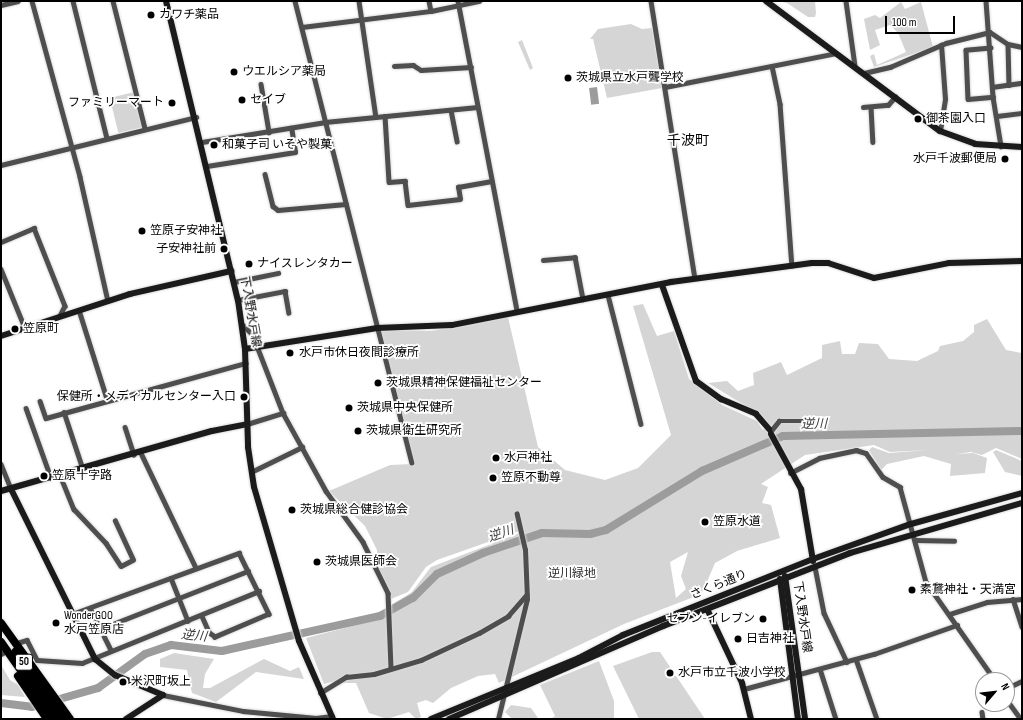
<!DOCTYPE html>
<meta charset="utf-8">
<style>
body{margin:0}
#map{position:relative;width:1023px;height:720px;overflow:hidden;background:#fff;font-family:"Sofia Sans Condensed","Noto Sans JP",sans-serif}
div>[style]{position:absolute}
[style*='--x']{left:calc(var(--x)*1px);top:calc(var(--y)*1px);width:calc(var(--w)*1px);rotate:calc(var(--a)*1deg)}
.green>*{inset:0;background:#d5d5d5;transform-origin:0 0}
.water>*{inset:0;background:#9c9c9c;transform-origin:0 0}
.river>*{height:8px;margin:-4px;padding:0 4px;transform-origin:4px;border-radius:4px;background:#9c9c9c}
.roads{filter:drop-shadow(0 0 1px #dbdbdb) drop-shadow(0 0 1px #dbdbdb)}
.street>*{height:4.5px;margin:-2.25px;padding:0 2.25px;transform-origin:2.25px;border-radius:2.25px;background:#4e4e4e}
.secondary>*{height:6px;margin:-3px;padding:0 3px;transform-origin:3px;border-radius:3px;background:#1b1b1b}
.highway>*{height:8px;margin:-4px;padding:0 4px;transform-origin:4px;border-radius:4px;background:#000}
.dots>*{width:11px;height:11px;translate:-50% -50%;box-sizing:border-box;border:2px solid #fff;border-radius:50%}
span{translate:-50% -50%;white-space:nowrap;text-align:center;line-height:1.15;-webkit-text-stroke:3.5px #fff;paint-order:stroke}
.shield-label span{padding:1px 3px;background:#fff;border:1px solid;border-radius:3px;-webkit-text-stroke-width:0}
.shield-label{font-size:11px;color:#000;font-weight:700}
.poi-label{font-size:12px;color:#000}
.left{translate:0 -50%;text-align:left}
.right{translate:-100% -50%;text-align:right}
.street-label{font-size:12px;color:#000}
.park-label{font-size:12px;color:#2c2c2c}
.water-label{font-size:13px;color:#3d3d3d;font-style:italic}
.quarter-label{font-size:14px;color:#000}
.frame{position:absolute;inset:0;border:2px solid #000;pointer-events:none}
.north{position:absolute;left:975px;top:672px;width:40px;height:40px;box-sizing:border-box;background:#fff;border:1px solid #999;border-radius:50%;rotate:62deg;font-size:11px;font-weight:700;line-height:16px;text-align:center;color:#000}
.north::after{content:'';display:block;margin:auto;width:14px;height:18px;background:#000;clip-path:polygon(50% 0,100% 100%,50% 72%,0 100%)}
.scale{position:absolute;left:885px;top:16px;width:70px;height:18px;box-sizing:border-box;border:2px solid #000;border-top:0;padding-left:5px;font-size:12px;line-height:14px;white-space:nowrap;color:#000;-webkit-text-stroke:3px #fff;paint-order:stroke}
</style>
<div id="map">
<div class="green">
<div style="clip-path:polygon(777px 1px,815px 1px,816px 13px,815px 17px,808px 17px,787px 3px)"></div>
<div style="clip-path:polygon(901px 2px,905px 9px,921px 2px,933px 47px,874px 67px,870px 56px,874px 54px,877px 65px,906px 52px,898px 33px,890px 25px,875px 30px,880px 45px,870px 50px,864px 19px,875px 15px,880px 18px)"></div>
<div style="clip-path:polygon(631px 24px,642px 29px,652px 28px,662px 88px,607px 98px,593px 39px,590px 39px,598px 29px)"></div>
<div style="clip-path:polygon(522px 40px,533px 68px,530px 70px,518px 42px)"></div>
<div style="left:134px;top:92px;width:36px;height:25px;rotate:76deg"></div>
<div style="clip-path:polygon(evenodd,643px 304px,657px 336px,674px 331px,689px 379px,722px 405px,757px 421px,763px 430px,767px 421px,761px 415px,708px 383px,727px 381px,738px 391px,754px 385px,753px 373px,781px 362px,787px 375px,822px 358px,822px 345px,840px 341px,842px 354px,855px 354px,859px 343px,878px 344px,889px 359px,917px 361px,938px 351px,940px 346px,963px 341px,974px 332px,974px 325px,987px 319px,1006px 350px,1022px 353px,1022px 459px,996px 448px,982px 455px,971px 452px,956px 454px,973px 453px,987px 458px,985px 473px,950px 476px,951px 464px,924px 456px,887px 464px,881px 470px,869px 450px,872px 447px,889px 453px,929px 450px,890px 452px,874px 445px,805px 455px,761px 484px,768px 487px,762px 503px,771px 505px,780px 538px,737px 551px,715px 563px,703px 591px,691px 598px,624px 624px,499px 683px,495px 674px,478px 676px,451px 688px,433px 703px,426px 700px,417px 703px,421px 717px,416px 719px,409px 712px,387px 719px,369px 713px,356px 683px,342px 683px,339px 680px,324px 684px,306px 638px,391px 616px,391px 605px,412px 592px,431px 567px,520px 533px,515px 514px,519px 531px,437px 560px,426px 567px,408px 592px,391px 599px,377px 567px,377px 550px,365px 526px,329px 491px,390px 465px,413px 464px,381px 330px,431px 331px,508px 317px,538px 447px,565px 470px,605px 480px,638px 468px,671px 435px,633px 306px,643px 304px,688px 552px,681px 576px,686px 589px,676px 598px,670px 562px,688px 552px)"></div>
<div style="clip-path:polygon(996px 450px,1022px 461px,1022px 476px,1005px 472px,993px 452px)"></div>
<div style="clip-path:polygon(652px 652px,660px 652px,705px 719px,639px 719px,613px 666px)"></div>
<div style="clip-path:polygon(174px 653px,214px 659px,205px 674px,203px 688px,210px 688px,264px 659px,290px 671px,299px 667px,304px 679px,256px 672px,216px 702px,192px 693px,187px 670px,160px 667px,160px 659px)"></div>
<div style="clip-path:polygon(599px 661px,614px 701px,614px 719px,551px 719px,555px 716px,540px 685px)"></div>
<div style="clip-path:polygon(1px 665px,10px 680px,18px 685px,25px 697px,1px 695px)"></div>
<div style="clip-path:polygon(511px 705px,531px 708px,538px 718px,549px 719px,512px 719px,505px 712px)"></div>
</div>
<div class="water">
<div style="left:597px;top:87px;width:17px;height:8px;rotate:83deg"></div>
</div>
<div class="river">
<div style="--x:1;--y:703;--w:31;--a:7"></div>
<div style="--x:32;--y:707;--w:69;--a:-16.1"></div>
<div style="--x:98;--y:688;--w:58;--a:-35.9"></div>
<div style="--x:145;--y:654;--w:28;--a:-19"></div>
<div style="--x:171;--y:645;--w:51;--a:6.7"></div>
<div style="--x:222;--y:651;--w:162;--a:-12.5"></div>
<div style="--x:380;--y:616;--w:38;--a:-29"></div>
<div style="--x:413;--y:598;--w:34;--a:-45"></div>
<div style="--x:437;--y:574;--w:51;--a:-24.5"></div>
<div style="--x:483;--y:553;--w:62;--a:-18.7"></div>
<div style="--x:542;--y:533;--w:48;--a:1.2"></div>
<div style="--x:590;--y:534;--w:16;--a:-14"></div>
<div style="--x:606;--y:530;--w:113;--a:-31.6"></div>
<div style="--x:702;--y:471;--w:88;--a:-23.4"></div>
<div style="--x:783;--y:436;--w:239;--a:-1.2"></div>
</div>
<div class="roads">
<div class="street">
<div style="--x:32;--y:1;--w:182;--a:74.7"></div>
<div style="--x:80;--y:177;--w:127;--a:77.3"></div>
<div style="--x:73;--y:1;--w:141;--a:76.1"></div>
<div style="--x:113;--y:1;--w:131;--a:75.9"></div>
<div style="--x:295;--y:1;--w:476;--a:75.8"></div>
<div style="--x:359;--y:1;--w:117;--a:81.7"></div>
<div style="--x:429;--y:1;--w:10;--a:79"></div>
<div style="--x:458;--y:1;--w:315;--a:79.2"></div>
<div style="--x:651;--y:1;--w:280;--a:81"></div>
<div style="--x:846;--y:1;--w:66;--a:82.1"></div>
<div style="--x:986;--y:1;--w:96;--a:85.8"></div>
<div style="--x:993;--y:97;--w:50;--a:80.7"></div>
<div style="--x:1;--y:5;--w:17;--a:-13"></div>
<div style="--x:302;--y:27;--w:130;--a:-7.1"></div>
<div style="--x:431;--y:11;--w:49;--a:-11.8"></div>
<div style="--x:1008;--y:44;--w:41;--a:88.6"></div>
<div style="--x:991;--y:48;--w:25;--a:175"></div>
<div style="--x:966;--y:50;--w:49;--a:87.7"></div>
<div style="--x:968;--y:99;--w:25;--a:-5"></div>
<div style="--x:394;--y:66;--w:19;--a:-3"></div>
<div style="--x:413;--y:65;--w:9;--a:32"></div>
<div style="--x:421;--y:70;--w:50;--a:-3.4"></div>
<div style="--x:772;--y:66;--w:39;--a:78"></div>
<div style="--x:780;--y:104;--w:162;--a:85.8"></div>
<div style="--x:864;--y:73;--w:27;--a:-13"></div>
<div style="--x:890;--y:67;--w:61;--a:-23.2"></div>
<div style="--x:946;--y:43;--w:45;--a:-14"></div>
<div style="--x:990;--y:32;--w:22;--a:34"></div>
<div style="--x:1008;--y:44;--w:14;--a:12"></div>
<div style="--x:261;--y:84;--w:49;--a:80.5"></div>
<div style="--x:665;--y:87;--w:174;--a:-11.2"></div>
<div style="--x:992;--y:87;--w:30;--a:-8"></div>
<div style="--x:863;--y:107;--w:25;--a:-5"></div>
<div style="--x:888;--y:105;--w:11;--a:-49"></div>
<div style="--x:871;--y:107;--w:35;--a:87"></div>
<div style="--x:451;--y:110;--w:32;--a:79"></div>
<div style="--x:385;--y:116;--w:66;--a:86.5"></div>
<div style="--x:389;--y:182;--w:16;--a:-4"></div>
<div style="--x:405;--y:181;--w:24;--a:83"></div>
<div style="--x:408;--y:205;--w:52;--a:-6.6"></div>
<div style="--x:460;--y:199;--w:12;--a:-99"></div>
<div style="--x:458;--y:187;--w:34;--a:-10"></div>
<div style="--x:997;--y:116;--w:25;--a:-7"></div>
<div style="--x:940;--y:131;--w:32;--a:-81"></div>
<div style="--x:945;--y:99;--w:54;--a:-94.2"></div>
<div style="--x:202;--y:142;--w:125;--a:-9.2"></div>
<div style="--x:325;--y:122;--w:153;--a:-5.6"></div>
<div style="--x:1;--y:165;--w:201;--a:-13.8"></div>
<div style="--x:207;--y:166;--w:89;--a:-9"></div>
<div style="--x:295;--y:152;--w:24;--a:-99"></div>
<div style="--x:265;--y:174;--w:33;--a:76"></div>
<div style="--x:273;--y:206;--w:6;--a:39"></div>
<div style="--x:278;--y:210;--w:68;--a:-5"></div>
<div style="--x:1;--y:242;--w:36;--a:-23"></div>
<div style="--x:34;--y:228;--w:84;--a:68.3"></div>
<div style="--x:65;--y:306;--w:11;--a:117"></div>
<div style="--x:543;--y:260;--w:32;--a:-5"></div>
<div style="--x:575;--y:257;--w:43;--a:79.2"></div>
<div style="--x:1;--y:269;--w:64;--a:67.9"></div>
<div style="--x:234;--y:282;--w:45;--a:-11.6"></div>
<div style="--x:608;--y:295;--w:133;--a:75.7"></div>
<div style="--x:238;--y:300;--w:48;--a:-10.8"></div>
<div style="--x:285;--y:291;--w:22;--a:80"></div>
<div style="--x:79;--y:310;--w:93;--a:72.5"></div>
<div style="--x:242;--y:324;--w:17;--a:45"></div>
<div style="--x:257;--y:346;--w:72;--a:68.8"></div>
<div style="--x:283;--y:413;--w:89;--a:61.1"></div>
<div style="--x:326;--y:491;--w:63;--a:54"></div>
<div style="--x:363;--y:542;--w:57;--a:63.9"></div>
<div style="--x:388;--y:593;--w:75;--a:87.7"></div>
<div style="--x:40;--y:401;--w:18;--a:71"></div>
<div style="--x:46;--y:418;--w:207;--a:-15.4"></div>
<div style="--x:26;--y:408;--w:74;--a:70.3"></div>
<div style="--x:64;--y:412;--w:60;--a:71.6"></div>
<div style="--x:247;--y:424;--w:38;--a:-17"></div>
<div style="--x:125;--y:427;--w:29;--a:72"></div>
<div style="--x:770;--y:432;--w:14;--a:-51"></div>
<div style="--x:779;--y:421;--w:36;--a:0"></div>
<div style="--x:141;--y:453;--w:127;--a:64.4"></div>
<div style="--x:1;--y:464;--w:27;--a:68"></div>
<div style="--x:251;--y:472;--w:57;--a:-26.1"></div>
<div style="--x:790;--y:473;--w:33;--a:-27"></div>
<div style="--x:819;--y:458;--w:38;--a:-12"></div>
<div style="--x:856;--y:450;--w:10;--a:17"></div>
<div style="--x:866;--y:453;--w:29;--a:55"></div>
<div style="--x:883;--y:477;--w:20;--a:30"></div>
<div style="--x:900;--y:487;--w:98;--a:74.7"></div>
<div style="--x:926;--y:582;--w:120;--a:54.9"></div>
<div style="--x:60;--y:475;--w:37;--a:68"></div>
<div style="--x:74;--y:509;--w:47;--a:46.7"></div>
<div style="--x:106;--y:543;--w:27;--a:57"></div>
<div style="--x:121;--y:566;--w:13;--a:-27"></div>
<div style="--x:133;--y:560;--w:43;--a:-114.8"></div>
<div style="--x:915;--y:540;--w:39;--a:1"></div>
<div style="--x:815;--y:567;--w:47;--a:78.9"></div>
<div style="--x:824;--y:613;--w:54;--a:64.9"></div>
<div style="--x:171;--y:578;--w:46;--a:68.4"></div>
<div style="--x:1013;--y:599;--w:29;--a:72"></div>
<div style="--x:90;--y:608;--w:47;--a:63.4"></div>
<div style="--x:72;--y:614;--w:178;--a:-20.1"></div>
<div style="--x:239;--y:553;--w:68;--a:63.8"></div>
<div style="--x:269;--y:614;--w:59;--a:156.9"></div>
<div style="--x:215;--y:637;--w:7;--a:-146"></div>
<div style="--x:209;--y:633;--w:17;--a:-114"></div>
<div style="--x:950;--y:614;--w:39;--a:-18"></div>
<div style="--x:987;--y:602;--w:35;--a:-5"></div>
<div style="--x:100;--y:629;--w:159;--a:-21.4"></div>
<div style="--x:17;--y:643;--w:10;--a:-17"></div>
<div style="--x:27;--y:640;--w:22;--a:63"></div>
<div style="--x:37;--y:660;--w:45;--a:3.8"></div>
<div style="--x:82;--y:663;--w:191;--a:-22.1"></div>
<div style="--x:1;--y:654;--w:2;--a:-27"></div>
<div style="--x:856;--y:659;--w:64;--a:70.7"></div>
<div style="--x:820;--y:669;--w:52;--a:72.3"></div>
<div style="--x:1007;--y:688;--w:17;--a:-25"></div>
<div style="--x:744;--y:689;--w:135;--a:-15.1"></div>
<div style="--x:874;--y:654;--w:88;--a:-19.3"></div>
<div style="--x:320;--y:693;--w:31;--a:-32"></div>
<div style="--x:346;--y:677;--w:28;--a:-6"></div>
<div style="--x:374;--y:674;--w:49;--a:-16.6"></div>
<div style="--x:421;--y:660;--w:64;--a:-25"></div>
<div style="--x:479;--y:633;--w:34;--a:-30"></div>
<div style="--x:508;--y:616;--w:28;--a:-49"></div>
<div style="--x:163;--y:695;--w:82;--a:11.3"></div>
<div style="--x:243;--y:711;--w:73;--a:5.5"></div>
<div style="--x:316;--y:718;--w:16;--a:-7"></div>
<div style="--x:1007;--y:700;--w:24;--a:54"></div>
<div style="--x:982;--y:712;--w:7;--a:82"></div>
<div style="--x:498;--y:719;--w:123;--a:-76.4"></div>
<div style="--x:527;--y:599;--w:49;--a:-92.3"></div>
<div style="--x:525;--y:550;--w:37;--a:-103"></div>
</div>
<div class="secondary">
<div style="--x:166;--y:1;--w:308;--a:76.5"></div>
<div style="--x:238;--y:300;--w:49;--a:81.9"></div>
<div style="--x:245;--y:349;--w:98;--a:88.2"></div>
<div style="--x:248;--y:447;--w:40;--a:81.5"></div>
<div style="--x:254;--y:487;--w:160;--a:73.7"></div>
<div style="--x:299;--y:641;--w:85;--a:66.4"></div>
<div style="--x:766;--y:1;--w:217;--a:36.8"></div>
<div style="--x:940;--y:131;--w:37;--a:20"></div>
<div style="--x:975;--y:144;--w:47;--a:3.7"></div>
<div style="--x:662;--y:285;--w:102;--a:70.5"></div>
<div style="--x:696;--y:381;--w:31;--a:36"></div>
<div style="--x:721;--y:399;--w:38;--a:23"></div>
<div style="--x:756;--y:414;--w:20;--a:49"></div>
<div style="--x:1;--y:336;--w:136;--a:-18"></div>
<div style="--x:130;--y:294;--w:104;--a:-12.8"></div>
<div style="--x:245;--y:349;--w:134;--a:-9"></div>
<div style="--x:377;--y:328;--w:75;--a:-2.3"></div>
<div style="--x:452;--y:325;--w:223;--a:-11.1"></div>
<div style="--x:671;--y:282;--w:142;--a:-7.7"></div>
<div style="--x:812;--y:263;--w:16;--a:0"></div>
<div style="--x:828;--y:263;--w:48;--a:18.1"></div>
<div style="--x:874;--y:278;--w:76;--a:-11.3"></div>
<div style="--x:949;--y:263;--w:73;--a:-1.6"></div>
<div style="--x:771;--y:434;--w:63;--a:61.4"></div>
<div style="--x:801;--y:489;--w:73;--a:80.5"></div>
<div style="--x:11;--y:489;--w:190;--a:63.7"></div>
<div style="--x:95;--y:659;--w:26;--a:39"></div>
<div style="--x:115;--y:675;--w:52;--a:22.6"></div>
<div style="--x:163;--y:695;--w:44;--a:147"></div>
<div style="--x:1;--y:491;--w:219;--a:-15.9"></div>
<div style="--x:212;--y:431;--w:36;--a:-11"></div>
<div style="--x:785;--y:576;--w:144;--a:82"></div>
<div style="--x:780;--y:579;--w:141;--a:82.7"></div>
<div style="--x:708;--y:611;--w:80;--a:64.7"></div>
<div style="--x:742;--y:683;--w:37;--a:76"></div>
<div style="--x:431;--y:719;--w:160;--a:-22.4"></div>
<div style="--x:579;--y:658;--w:50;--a:-27.6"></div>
<div style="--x:623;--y:635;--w:205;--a:-21.8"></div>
<div style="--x:813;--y:559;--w:104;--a:-19.7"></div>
<div style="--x:911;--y:524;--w:115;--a:-15.6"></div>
<div style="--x:449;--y:719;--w:233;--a:-23.5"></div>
<div style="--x:663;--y:626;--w:201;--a:-21.3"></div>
<div style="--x:850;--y:553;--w:179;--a:-16.2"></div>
</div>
<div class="highway">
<div style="--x:1;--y:623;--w:118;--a:54.3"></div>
<div style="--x:1;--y:642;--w:94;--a:55"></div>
<div style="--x:16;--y:651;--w:83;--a:55.3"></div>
<div style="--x:18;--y:676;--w:52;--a:56"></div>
</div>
</div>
<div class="dots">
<div style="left:151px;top:15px;background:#000"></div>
<div style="left:234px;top:72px;background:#000"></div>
<div style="left:568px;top:78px;background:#000"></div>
<div style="left:242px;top:100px;background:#000"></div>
<div style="left:172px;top:103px;background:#000"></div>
<div style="left:918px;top:119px;background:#000"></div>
<div style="left:214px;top:145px;background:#000"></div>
<div style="left:1005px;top:159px;background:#000"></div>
<div style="left:142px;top:231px;background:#000"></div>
<div style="left:224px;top:249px;background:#000"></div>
<div style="left:249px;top:264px;background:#000"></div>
<div style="left:15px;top:329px;background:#000"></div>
<div style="left:290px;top:353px;background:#000"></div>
<div style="left:378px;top:383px;background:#000"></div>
<div style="left:244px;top:397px;background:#000"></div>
<div style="left:349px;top:408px;background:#000"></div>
<div style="left:358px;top:431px;background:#000"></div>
<div style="left:496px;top:458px;background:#000"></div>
<div style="left:44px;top:476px;background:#000"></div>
<div style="left:493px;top:478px;background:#000"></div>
<div style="left:292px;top:510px;background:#000"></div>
<div style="left:705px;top:522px;background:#000"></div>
<div style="left:317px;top:562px;background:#000"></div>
<div style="left:912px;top:590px;background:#000"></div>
<div style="left:763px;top:619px;background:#000"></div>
<div style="left:56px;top:623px;background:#000"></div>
<div style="left:738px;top:639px;background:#000"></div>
<div style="left:670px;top:673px;background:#000"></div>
<div style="left:123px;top:682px;background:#000"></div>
</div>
<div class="shield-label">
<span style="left:24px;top:662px">50</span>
</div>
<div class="poi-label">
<span class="left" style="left:159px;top:15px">カワチ薬品</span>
<span class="left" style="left:242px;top:72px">ウエルシア薬局</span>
<span class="left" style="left:576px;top:78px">茨城県立水戸聾学校</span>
<span class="left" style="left:250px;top:100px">セイブ</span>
<span class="right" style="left:164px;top:103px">ファミリーマート</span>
<span class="left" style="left:926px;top:119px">御茶園入口</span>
<span class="left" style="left:222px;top:145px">和菓子司 いそや製菓</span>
<span class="right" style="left:997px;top:159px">水戸千波郵便局</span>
<span class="left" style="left:150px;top:231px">笠原子安神社</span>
<span class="right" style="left:216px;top:249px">子安神社前</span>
<span class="left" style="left:257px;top:264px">ナイスレンタカー</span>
<span class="left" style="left:23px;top:329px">笠原町</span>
<span class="left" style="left:299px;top:353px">水戸市休日夜間診療所</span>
<span class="left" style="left:386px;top:383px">茨城県精神保健福祉センター</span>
<span class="right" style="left:236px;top:397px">保健所・メディカルセンター入口</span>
<span class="left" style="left:357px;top:408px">茨城県中央保健所</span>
<span class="left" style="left:366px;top:431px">茨城県衛生研究所</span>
<span class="left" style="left:504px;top:458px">水戸神社</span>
<span class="left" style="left:52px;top:476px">笠原十字路</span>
<span class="left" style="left:501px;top:478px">笠原不動尊</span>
<span class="left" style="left:300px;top:510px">茨城県総合健診協会</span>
<span class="left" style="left:713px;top:522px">笠原水道</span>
<span class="left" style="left:325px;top:562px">茨城県医師会</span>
<span class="left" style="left:920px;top:590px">素鵞神社・天満宮</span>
<span class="left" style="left:64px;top:623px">WonderGOO<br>水戸笠原店</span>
<span class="right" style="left:755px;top:619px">セブン-イレブン</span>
<span class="left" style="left:746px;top:639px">日吉神社</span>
<span class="left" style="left:678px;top:673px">水戸市立千波小学校</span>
<span class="left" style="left:131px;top:682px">米沢町坂上</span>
</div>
<div class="street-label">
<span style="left:250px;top:312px;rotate:80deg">下入野水戸線</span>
<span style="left:719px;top:585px;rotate:-22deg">さくら通り</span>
<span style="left:802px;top:617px;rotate:82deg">下入野水戸線</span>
</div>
<div class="park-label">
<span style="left:572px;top:574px">逆川緑地</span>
</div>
<div class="water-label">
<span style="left:814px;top:424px">逆川</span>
<span style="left:501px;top:534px;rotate:-19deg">逆川</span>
<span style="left:194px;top:636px;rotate:6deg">逆川</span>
</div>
<div class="quarter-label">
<span style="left:688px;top:141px">千波町</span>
</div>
<div class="frame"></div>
<div class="north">N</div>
<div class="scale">100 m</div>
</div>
